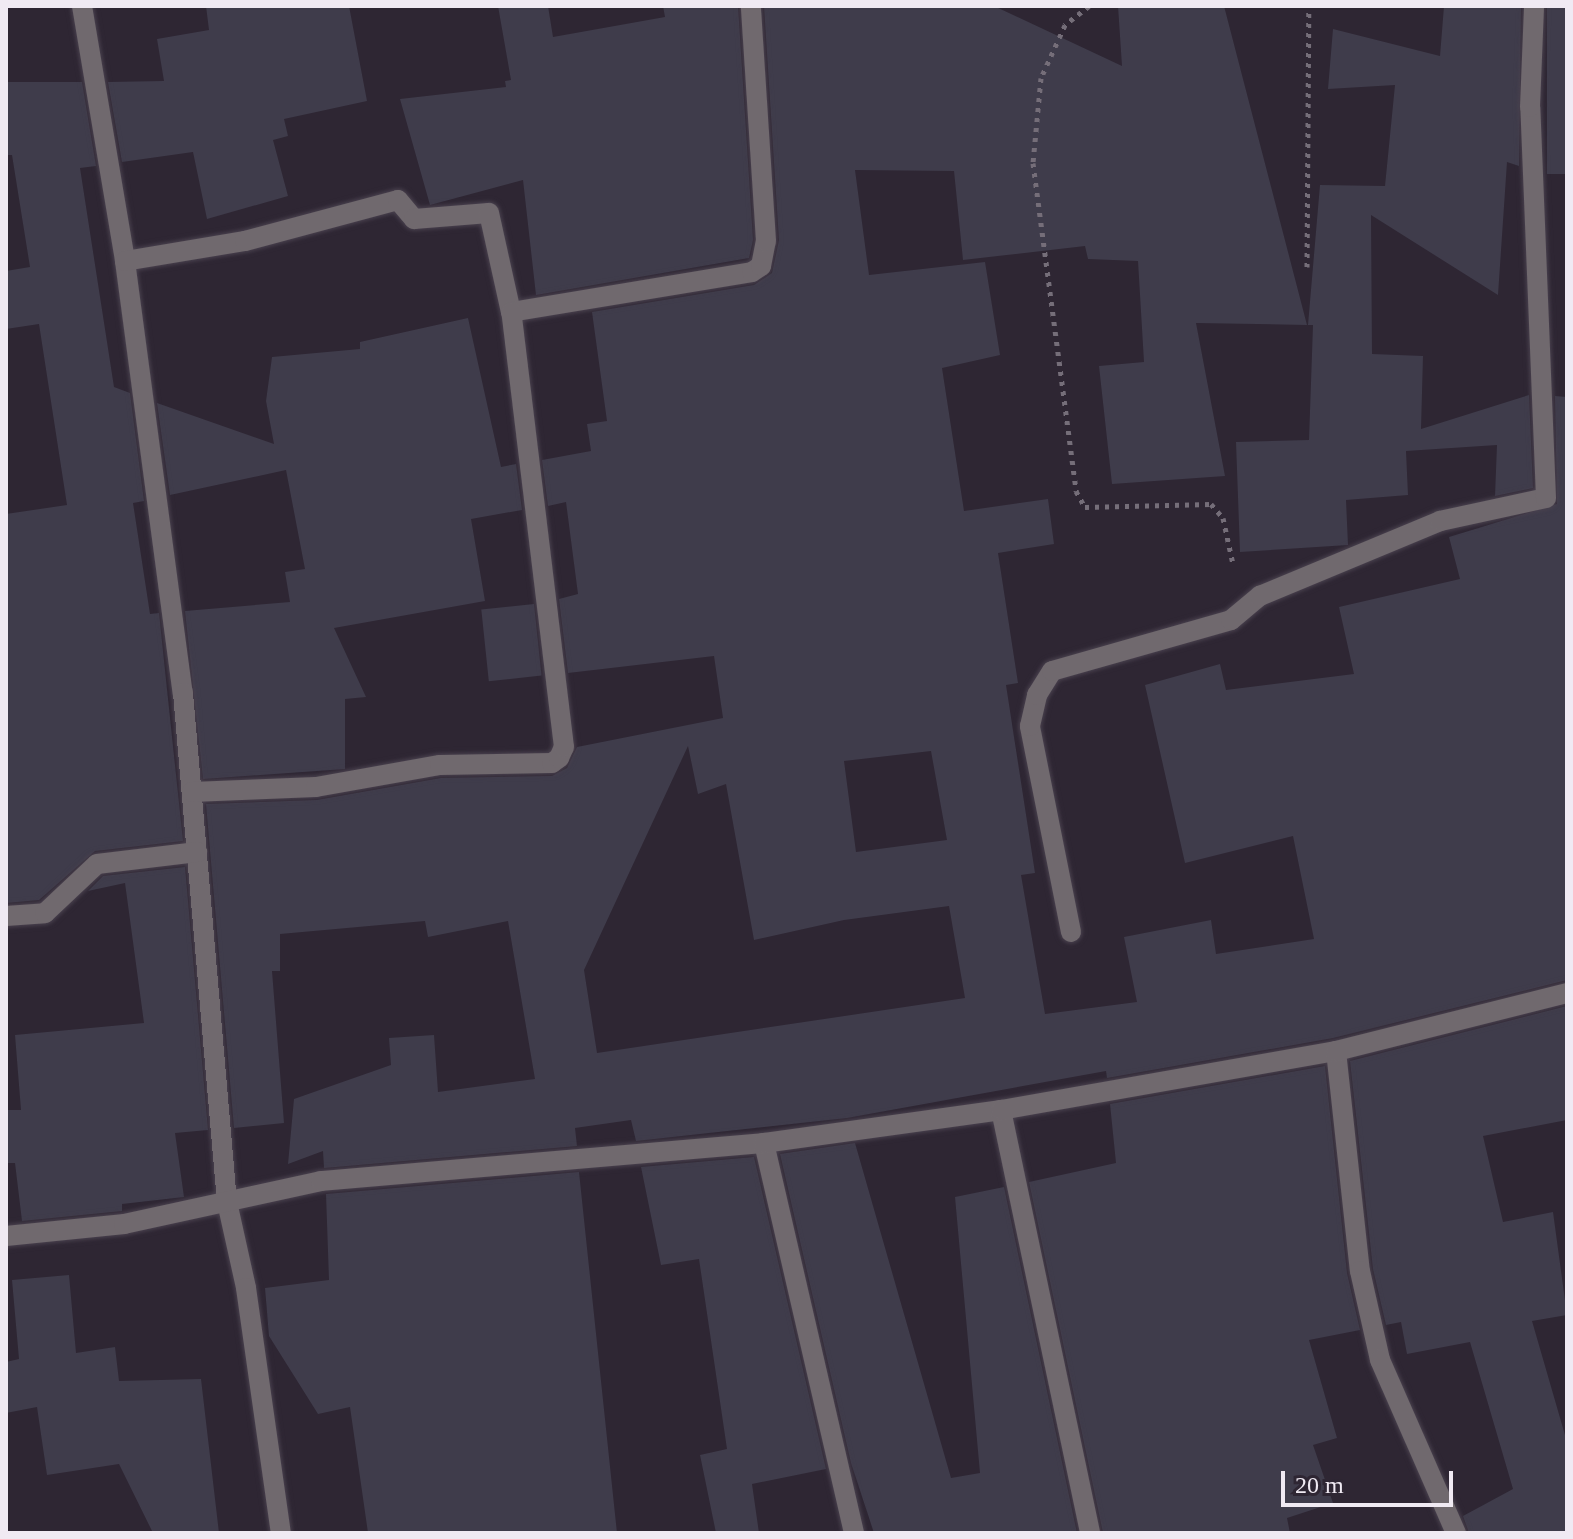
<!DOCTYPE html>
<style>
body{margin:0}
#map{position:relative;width:1573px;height:1539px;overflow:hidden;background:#2e2633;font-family:"Times New Roman",serif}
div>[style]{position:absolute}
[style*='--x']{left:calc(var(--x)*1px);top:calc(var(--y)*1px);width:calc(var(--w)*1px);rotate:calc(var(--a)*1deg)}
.building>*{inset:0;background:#3f3c4b;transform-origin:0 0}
.path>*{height:5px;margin-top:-2.5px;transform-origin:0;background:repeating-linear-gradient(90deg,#756e79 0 4px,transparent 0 10px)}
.roads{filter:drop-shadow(0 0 2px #49414e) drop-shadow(0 0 2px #49414e)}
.street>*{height:20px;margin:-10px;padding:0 10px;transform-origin:10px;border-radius:10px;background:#70696e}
span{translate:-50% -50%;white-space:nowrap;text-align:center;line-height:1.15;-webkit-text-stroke:6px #2e2633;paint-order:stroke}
.frame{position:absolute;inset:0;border:8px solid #f0eaf3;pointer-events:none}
.scale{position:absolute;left:1281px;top:1471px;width:172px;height:36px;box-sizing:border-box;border:4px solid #f0eaf3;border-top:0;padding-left:10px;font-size:24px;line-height:28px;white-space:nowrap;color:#f0eaf3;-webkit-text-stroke:6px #2e2633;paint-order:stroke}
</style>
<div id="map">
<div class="building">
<div style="clip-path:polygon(206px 6px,349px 6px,367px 101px,284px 119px,288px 136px,273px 140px,288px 196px,207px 219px,193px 152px,122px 162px,108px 82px,164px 81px,157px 39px,209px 30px)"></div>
<div style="clip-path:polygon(498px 6px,548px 6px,553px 37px,665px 17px,663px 6px,738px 6px,753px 240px,749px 258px,536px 295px,523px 180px,430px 205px,400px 99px,506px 87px,505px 81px,511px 80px)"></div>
<div style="clip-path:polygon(evenodd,764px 6px,994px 6px,1122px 66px,1118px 6px,1224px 6px,1307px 325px,1196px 323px,1225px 476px,1112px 484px,1099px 366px,1144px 362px,1138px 261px,1088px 259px,1085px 246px,963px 260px,954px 171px,855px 170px,869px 275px,985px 262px,1000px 355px,942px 368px,964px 511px,1048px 499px,1054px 544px,998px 553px,1018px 683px,1006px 685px,1035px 873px,1021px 875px,1045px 1014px,1137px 1002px,1124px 937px,1211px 920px,1216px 954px,1314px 939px,1293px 836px,1185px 863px,1145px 685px,1220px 664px,1226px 690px,1354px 674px,1339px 607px,1460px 579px,1449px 537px,1557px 504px,1555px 396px,1567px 397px,1567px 980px,1333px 1038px,1107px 1078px,1106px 1071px,847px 1118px,636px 1141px,631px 1120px,575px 1128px,577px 1146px,324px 1168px,323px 1151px,288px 1164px,294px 1099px,391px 1065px,389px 1038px,434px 1035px,438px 1092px,535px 1079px,508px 921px,428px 937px,425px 921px,280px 934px,280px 971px,272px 971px,284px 1123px,234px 1128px,206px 804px,317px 800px,441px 778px,552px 776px,567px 768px,577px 747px,723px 718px,714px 656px,568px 673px,559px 599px,578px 594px,566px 502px,548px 506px,542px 460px,591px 451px,587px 424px,607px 421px,592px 312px,754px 285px,772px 273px,779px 240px,764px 6px,688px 746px,698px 794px,726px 784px,754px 940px,844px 920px,949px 906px,965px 998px,597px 1053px,584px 970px,688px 746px,764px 6px,931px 751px,947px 840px,856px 852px,844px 761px,931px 751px)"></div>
<div style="clip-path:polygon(1444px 6px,1521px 6px,1519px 166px,1507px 162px,1498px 295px,1371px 215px,1372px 354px,1423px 356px,1421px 429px,1529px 395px,1533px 488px,1495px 496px,1497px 445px,1406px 451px,1408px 495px,1346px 500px,1348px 545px,1240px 552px,1236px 442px,1309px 440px,1313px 325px,1308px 325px,1320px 185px,1385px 186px,1395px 85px,1328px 89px,1333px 29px,1440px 56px)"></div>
<div style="left:1547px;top:6px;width:20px;height:168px"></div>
<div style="clip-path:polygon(6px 82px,82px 82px,96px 166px,80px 168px,114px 387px,130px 393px,144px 501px,133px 503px,150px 614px,159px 613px,183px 841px,95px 851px,39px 900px,6px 903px,6px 514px,67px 505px,39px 324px,6px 329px,6px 271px,30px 267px,12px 155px,6px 155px)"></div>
<div style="clip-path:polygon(468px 318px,501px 467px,516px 464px,522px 510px,471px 519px,485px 601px,334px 628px,366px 697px,345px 699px,345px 769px,203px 779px,185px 611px,290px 602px,285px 572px,305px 569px,286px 470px,170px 495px,157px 403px,274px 444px,266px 401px,272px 357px,360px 349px,360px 342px)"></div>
<div style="left:534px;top:604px;width:72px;height:53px;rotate:84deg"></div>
<div style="clip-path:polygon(185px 867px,208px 1130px,175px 1133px,184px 1197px,122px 1204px,122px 1211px,22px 1221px,15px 1163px,6px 1163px,6px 1110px,21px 1110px,15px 1035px,144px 1023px,125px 883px,88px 891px,103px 876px)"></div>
<div style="clip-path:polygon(1567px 1006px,1567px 1120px,1483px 1136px,1503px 1222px,1553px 1212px,1567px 1315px,1532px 1321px,1567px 1442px,1567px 1533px,1469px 1533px,1463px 1516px,1513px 1489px,1470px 1342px,1407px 1354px,1401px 1322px,1386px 1325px,1373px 1269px,1350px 1061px)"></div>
<div style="clip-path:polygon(1325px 1066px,1347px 1273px,1360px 1330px,1309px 1340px,1337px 1438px,1313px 1445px,1333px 1503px,1287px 1518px,1290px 1533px,1103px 1533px,1029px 1182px,1116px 1163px,1110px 1104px)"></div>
<div style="clip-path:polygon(855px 1143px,951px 1478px,980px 1473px,955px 1197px,1004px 1187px,1077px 1533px,874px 1533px,851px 1463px,780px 1154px)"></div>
<div style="clip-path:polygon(754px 1157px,826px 1469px,752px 1484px,759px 1533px,716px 1533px,700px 1455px,727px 1449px,699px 1259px,661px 1265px,641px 1167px)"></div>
<div style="clip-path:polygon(579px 1172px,617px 1533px,368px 1533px,350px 1407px,318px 1414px,269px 1336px,265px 1288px,329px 1280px,326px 1194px)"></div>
<div style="clip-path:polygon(69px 1275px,76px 1353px,115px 1347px,119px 1381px,201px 1379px,219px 1533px,153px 1533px,119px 1464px,47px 1475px,37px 1407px,6px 1413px,6px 1362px,19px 1359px,12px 1280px)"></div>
</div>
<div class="path">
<div style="--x:1089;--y:6;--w:31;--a:142"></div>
<div style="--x:1065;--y:25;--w:58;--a:114.4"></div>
<div style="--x:1041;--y:78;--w:85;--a:95.4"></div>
<div style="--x:1033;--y:163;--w:331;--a:82.5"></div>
<div style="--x:1076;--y:491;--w:18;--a:61"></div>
<div style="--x:1085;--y:507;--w:126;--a:-1.4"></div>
<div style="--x:1211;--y:504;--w:18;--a:49"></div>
<div style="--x:1223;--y:518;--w:47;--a:77.7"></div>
<div style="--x:1307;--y:267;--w:261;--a:-89.6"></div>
</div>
<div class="roads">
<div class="street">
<div style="--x:82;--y:6;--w:259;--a:80.4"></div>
<div style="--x:125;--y:261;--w:436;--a:82.4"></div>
<div style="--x:183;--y:693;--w:511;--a:85.06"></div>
<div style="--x:227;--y:1202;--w:88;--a:77.5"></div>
<div style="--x:246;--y:1288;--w:247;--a:81.9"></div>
<div style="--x:125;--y:261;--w:122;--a:-9.5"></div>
<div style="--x:245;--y:241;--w:158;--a:-15"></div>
<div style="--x:398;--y:200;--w:25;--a:50"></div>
<div style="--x:414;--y:219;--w:75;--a:-4.6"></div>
<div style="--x:489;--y:213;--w:101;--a:77.5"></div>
<div style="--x:511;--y:312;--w:244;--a:-9.4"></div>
<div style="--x:752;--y:272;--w:11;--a:-34"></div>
<div style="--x:761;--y:266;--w:25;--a:-79"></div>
<div style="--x:766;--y:241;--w:235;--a:-93.7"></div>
<div style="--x:192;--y:792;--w:124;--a:-2.3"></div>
<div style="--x:316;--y:787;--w:126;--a:-10.1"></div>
<div style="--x:440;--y:765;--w:112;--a:-1"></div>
<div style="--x:552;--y:763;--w:9;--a:-36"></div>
<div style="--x:559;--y:758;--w:12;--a:-66"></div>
<div style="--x:564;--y:747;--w:438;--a:-96.9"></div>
<div style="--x:6;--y:916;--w:39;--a:-4"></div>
<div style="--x:45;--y:913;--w:71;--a:-43.3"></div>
<div style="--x:97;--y:864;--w:101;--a:-6.8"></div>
<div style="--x:1071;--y:932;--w:210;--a:-101.3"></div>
<div style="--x:1030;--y:726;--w:32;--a:-77"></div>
<div style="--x:1037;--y:695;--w:28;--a:-58"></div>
<div style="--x:1052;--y:671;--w:186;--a:-15.9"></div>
<div style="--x:1231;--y:620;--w:38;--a:-40"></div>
<div style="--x:1260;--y:596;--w:195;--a:-22.6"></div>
<div style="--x:1440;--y:521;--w:108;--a:-12.2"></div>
<div style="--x:1546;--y:498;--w:391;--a:-92.3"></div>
<div style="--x:1530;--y:107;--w:101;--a:-87.7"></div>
<div style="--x:1336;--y:1051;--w:221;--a:83.8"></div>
<div style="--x:1360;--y:1271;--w:91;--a:77.3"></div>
<div style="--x:1380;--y:1360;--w:189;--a:66.3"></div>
<div style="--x:1001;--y:1110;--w:432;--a:78.1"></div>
<div style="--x:764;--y:1143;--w:400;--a:77"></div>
<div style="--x:6;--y:1236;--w:119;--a:-5.8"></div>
<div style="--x:124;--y:1224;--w:202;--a:-12.3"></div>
<div style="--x:321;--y:1181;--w:445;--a:-4.9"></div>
<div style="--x:764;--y:1143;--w:239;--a:-7.9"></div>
<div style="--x:1001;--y:1110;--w:340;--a:-10"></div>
<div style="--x:1336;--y:1051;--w:238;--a:-14.1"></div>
</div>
</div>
<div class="frame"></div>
<div class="scale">20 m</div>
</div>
